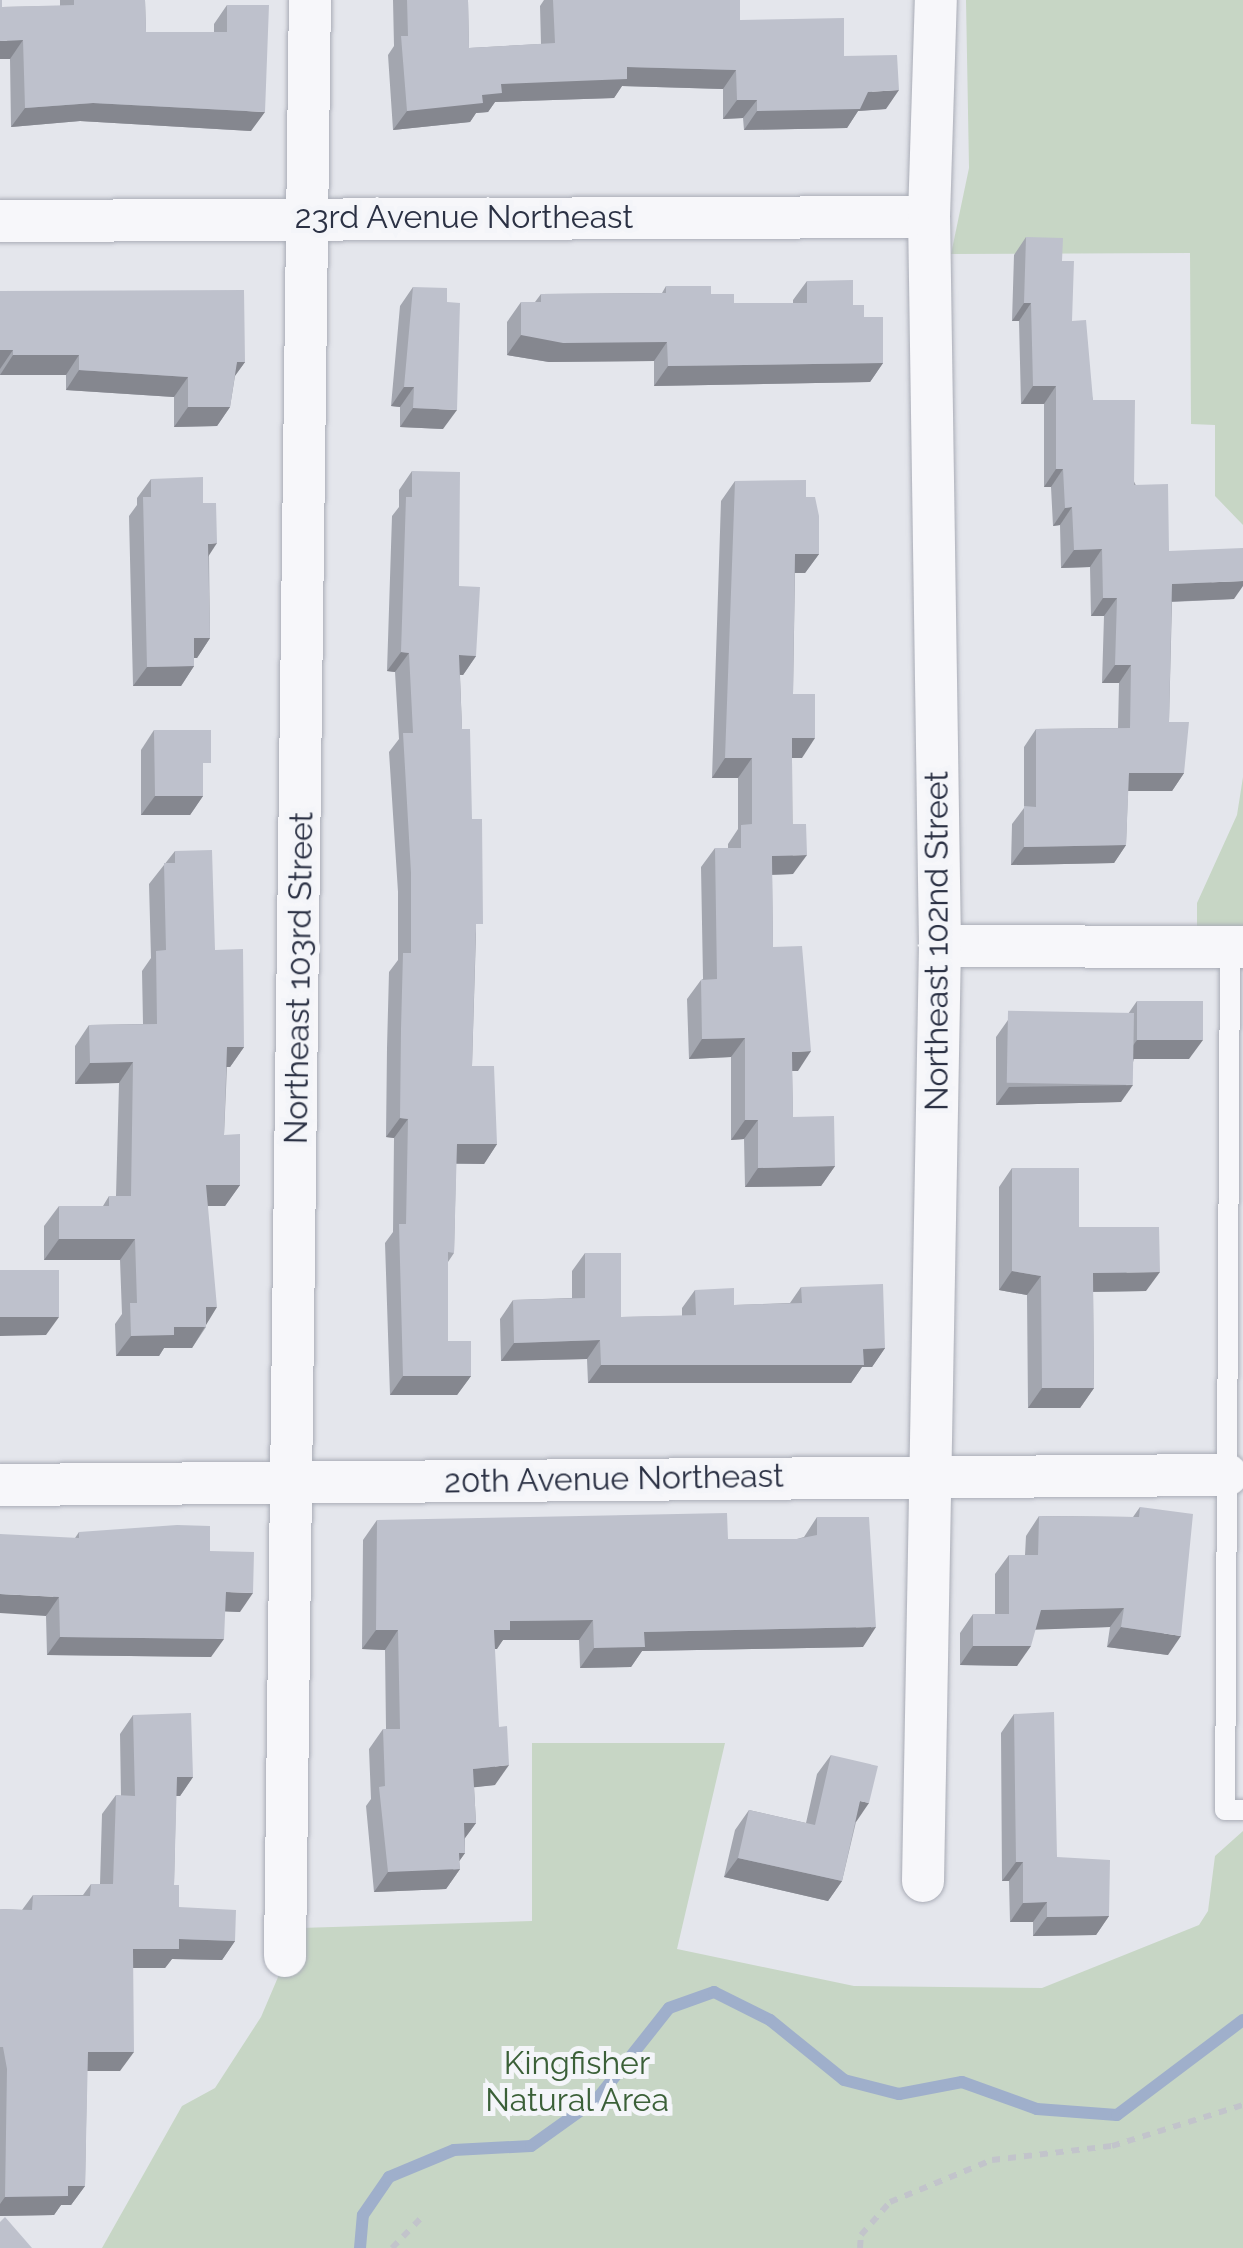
<!DOCTYPE html>
<style>
body{margin:0}
#map{position:relative;width:1243px;height:2248px;overflow:hidden;background:#e4e6ec;font-family:Raleway,sans-serif}
div>[style]{position:absolute}
[style*='--x']{left:calc(var(--x)*1px);top:calc(var(--y)*1px);width:calc(var(--w)*1px);rotate:calc(var(--a)*1deg)}
.green>*{inset:0;background:#c7d6c5}
.stream>*{height:12px;margin:-6px;padding:0 6px;transform-origin:6px;border-radius:6px;background:#9fafcb}
.path>*{height:6px;margin-top:-3px;transform-origin:0;background:repeating-linear-gradient(90deg,#c2c4cb 0 8px,transparent 0 16px)}
.roads{filter:drop-shadow(0 0 2px #a9acb6) drop-shadow(0 0 2px #a9acb6)}
.lane>*{height:20px;margin:-10px;padding:0 10px;transform-origin:10px;border-radius:10px;background:#f7f7fa}
.street>*{height:42px;margin:-21px;padding:0 21px;transform-origin:21px;border-radius:21px;background:#f7f7fa}
.wall>*{inset:0;background:#a3a6af}
.shaded-wall>*{inset:0;background:#85878f}
.building>*{inset:0;background:#bec1cc;transform-origin:0 0}
span{translate:-50% -50%;white-space:nowrap;text-align:center;line-height:1.15;-webkit-text-stroke:10px #f4f5f9;paint-order:stroke}
.street-label{font-size:32px;color:#2b3144}
.park-label{font-size:32px;color:#3b6038}
</style>
<div id="map">
<div class="green">
<div style="clip-path:polygon(966px 0,1243px 0,1243px 525px,1215px 496px,1215px 425px,1191px 424px,1190px 253px,951px 254px,969px 168px)"></div>
<div style="clip-path:polygon(1243px 777px,1243px 929px,1197px 930px,1197px 903px,1237px 815px)"></div>
<div style="clip-path:polygon(532px 1743px,725px 1743px,677px 1949px,854px 1986px,1042px 1988px,1199px 1925px,1208px 1911px,1215px 1856px,1243px 1831px,1243px 2248px,102px 2248px,182px 2106px,215px 2088px,261px 2017px,299px 1928px,532px 1921px)"></div>
</div>
<div class="stream">
<div style="--x:360;--y:2248;--w:33;--a:-85"></div>
<div style="--x:363;--y:2215;--w:46;--a:-55.6"></div>
<div style="--x:389;--y:2177;--w:70;--a:-22.6"></div>
<div style="--x:454;--y:2150;--w:77;--a:-3"></div>
<div style="--x:531;--y:2146;--w:81;--a:-35.5"></div>
<div style="--x:597;--y:2099;--w:116;--a:-51.6"></div>
<div style="--x:669;--y:2008;--w:48;--a:-19.6"></div>
<div style="--x:714;--y:1992;--w:63;--a:26.6"></div>
<div style="--x:770;--y:2020;--w:95;--a:39"></div>
<div style="--x:844;--y:2080;--w:57;--a:14.3"></div>
<div style="--x:899;--y:2094;--w:64;--a:-10.8"></div>
<div style="--x:962;--y:2082;--w:80;--a:19.8"></div>
<div style="--x:1037;--y:2109;--w:80;--a:4.3"></div>
<div style="--x:1117;--y:2115;--w:158;--a:-37"></div>
</div>
<div class="path">
<div style="--x:392;--y:2248;--w:45;--a:-45.9"></div>
<div style="--x:860;--y:2248;--w:13;--a:-86"></div>
<div style="--x:861;--y:2235;--w:44;--a:-48.7"></div>
<div style="--x:890;--y:2202;--w:110;--a:-22.4"></div>
<div style="--x:992;--y:2160;--w:121;--a:-6.7"></div>
<div style="--x:1112;--y:2146;--w:137;--a:-17.4"></div>
</div>
<div class="roads">
<div class="lane">
<div style="--x:1230;--y:947;--w:863;--a:90.33"></div>
<div style="--x:1225;--y:1810;--w:18;--a:0"></div>
</div>
<div class="street">
<div style="--x:0;--y:221;--w:929;--a:-0.25"></div>
<div style="--x:940;--y:946;--w:303;--a:0.2"></div>
<div style="--x:0;--y:1485;--w:1227;--a:-0.47"></div>
<div style="--x:923;--y:1881;--w:935;--a:-88.96"></div>
<div style="--x:940;--y:946;--w:729;--a:-90.86"></div>
<div style="--x:929;--y:217;--w:217;--a:-88.2"></div>
<div style="--x:285;--y:1956;--w:1956;--a:-89.27"></div>
</div>
</div>
<div class="wall">
<div style="clip-path:polygon(60px 0,145px 0,146px 32px,214px 32px,214px 24px,227px 5px,251px 131px,80px 121px,11px 127px,10px 59px,2px 7px,60px 6px)"></div>
<div style="clip-path:polygon(393px 0,468px 0,469px 48px,541px 44px,540px 6px,544px 0,740px 0,740px 20px,844px 56px,886px 109px,858px 111px,847px 128px,744px 130px,743px 118px,723px 119px,723px 89px,622px 86px,614px 98px,495px 102px,488px 112px,476px 113px,470px 122px,393px 130px,388px 55px,394px 46px)"></div>
<div style="clip-path:polygon(1026px 237px,1062px 261px,1072px 321px,1093px 400px,1169px 551px,1234px 599px,1172px 602px,1169px 722px,1184px 773px,1172px 791px,1128px 791px,1126px 845px,1114px 863px,1011px 865px,1012px 824px,1024px 808px,1024px 747px,1036px 729px,1118px 728px,1119px 683px,1102px 683px,1104px 616px,1091px 616px,1090px 567px,1061px 568px,1060px 525px,1053px 526px,1051px 487px,1044px 487px,1044px 404px,1021px 404px,1019px 321px,1012px 321px,1014px 255px)"></div>
<div style="clip-path:polygon(807px 281px,853px 305px,864px 317px,883px 363px,870px 382px,654px 386px,654px 361px,549px 362px,507px 355px,507px 322px,521px 302px,535px 302px,541px 294px,662px 293px,666px 286px,711px 294px,734px 303px,793px 303px,793px 300px)"></div>
<div style="clip-path:polygon(413px 287px,443px 429px,400px 427px,400px 407px,391px 406px,400px 306px)"></div>
<div style="clip-path:polygon(0 291px,245px 362px,235px 376px,230px 407px,217px 426px,174px 427px,174px 397px,66px 390px,66px 375px,0 375px)"></div>
<div style="clip-path:polygon(412px 471px,459px 586px,476px 656px,463px 675px,460px 675px,462px 729px,476px 934px,472px 1066px,497px 1144px,484px 1164px,456px 1164px,454px 1253px,448px 1262px,448px 1341px,471px 1376px,457px 1395px,390px 1395px,385px 1243px,393px 1232px,394px 1138px,386px 1137px,387px 1048px,389px 972px,398px 960px,398px 892px,389px 752px,399px 739px,395px 672px,387px 671px,392px 516px,399px 507px,399px 490px)"></div>
<div style="clip-path:polygon(151px 479px,203px 503px,209px 555px,210px 638px,197px 658px,194px 658px,194px 666px,181px 686px,133px 686px,129px 516px,137px 505px,137px 498px)"></div>
<div style="clip-path:polygon(735px 481px,806px 497px,819px 554px,805px 573px,795px 573px,793px 694px,802px 758px,792px 758px,793px 874px,772px 875px,773px 947px,798px 1071px,792px 1071px,793px 1117px,835px 1166px,821px 1186px,745px 1187px,744px 1139px,731px 1140px,731px 1057px,689px 1059px,687px 999px,701px 980px,703px 979px,701px 867px,715px 848px,728px 848px,728px 844px,738px 829px,738px 778px,712px 778px,721px 501px)"></div>
<div style="clip-path:polygon(154px 730px,203px 774px,203px 796px,190px 815px,141px 815px,141px 750px)"></div>
<div style="clip-path:polygon(175px 851px,215px 950px,244px 1047px,230px 1067px,227px 1067px,224px 1135px,240px 1185px,225px 1206px,208px 1206px,206px 1327px,192px 1348px,164px 1348px,159px 1356px,116px 1356px,115px 1324px,122px 1314px,120px 1260px,44px 1260px,44px 1226px,59px 1206px,103px 1206px,109px 1196px,116px 1196px,119px 1083px,75px 1084px,75px 1046px,89px 1025px,143px 1024px,142px 971px,151px 958px,149px 884px)"></div>
<div style="clip-path:polygon(1137px 1001px,1189px 1059px,1134px 1059px,1121px 1102px,996px 1105px,996px 1037px,1008px 1020px,1128px 1014px)"></div>
<div style="clip-path:polygon(1012px 1168px,1079px 1227px,1146px 1291px,1093px 1292px,1094px 1388px,1080px 1408px,1028px 1408px,1027px 1295px,999px 1290px,999px 1187px)"></div>
<div style="clip-path:polygon(585px 1253px,621px 1317px,682px 1316px,682px 1308px,695px 1290px,734px 1305px,790px 1303px,801px 1287px,885px 1348px,872px 1367px,862px 1367px,851px 1383px,588px 1383px,587px 1359px,501px 1361px,500px 1319px,513px 1300px,572px 1298px,572px 1271px)"></div>
<div style="clip-path:polygon(1140px 1507px,1168px 1655px,1107px 1647px,1110px 1627px,1035px 1629px,1017px 1666px,960px 1665px,960px 1633px,973px 1614px,995px 1614px,995px 1574px,1009px 1555px,1025px 1555px,1026px 1536px,1039px 1516px,1133px 1517px)"></div>
<div style="clip-path:polygon(817px 1517px,863px 1647px,642px 1651px,631px 1667px,580px 1668px,579px 1640px,503px 1640px,495px 1649px,495px 1785px,474px 1787px,476px 1823px,465px 1838px,465px 1853px,459px 1861px,460px 1869px,446px 1889px,374px 1892px,366px 1806px,371px 1799px,369px 1749px,383px 1729px,386px 1729px,385px 1650px,362px 1649px,363px 1540px,377px 1520px,728px 1539px,797px 1539px,804px 1537px)"></div>
<div style="clip-path:polygon(79px 1532px,210px 1551px,240px 1612px,225px 1611px,211px 1657px,47px 1655px,46px 1616px,75px 1538px)"></div>
<div style="clip-path:polygon(1014px 1714px,1057px 1857px,1109px 1916px,1096px 1935px,1033px 1936px,1033px 1922px,1010px 1922px,1009px 1881px,1002px 1881px,1001px 1733px)"></div>
<div style="clip-path:polygon(133px 1715px,193px 1777px,180px 1796px,176px 1796px,174px 1885px,179px 1907px,235px 1941px,222px 1960px,172px 1959px,165px 1968px,133px 1968px,120px 2071px,87px 2071px,85px 2186px,71px 2205px,61px 2205px,54px 2215px,0 2216px,0 1909px,22px 1910px,33px 1895px,83px 1895px,91px 1884px,100px 1884px,102px 1814px,116px 1795px,121px 1796px,120px 1734px)"></div>
<div style="clip-path:polygon(831px 1755px,856px 1822px,842px 1881px,828px 1901px,724px 1877px,735px 1830px,749px 1810px,806px 1823px,817px 1774px)"></div>
</div>
<div class="shaded-wall">
<div style="clip-path:polygon(23px 40px,10px 59px,0 59px,0 41px)"></div>
<div style="clip-path:polygon(627px 67px,736px 70px,723px 89px,622px 86px,614px 98px,495px 102px,488px 112px,476px 113px,470px 122px,393px 130px,407px 111px,482px 95px,501px 84px)"></div>
<div style="clip-path:polygon(899px 90px,886px 109px,858px 111px,847px 128px,744px 130px,757px 111px,868px 92px)"></div>
<div style="clip-path:polygon(737px 100px,757px 100px,743px 118px,723px 119px)"></div>
<div style="clip-path:polygon(93px 103px,265px 112px,251px 131px,80px 121px,11px 127px,25px 108px)"></div>
<div style="clip-path:polygon(1024px 303px,1031px 303px,1019px 321px,1012px 321px)"></div>
<div style="clip-path:polygon(521px 335px,667px 342px,654px 361px,549px 362px,507px 355px)"></div>
<div style="clip-path:polygon(0 350px,13px 350px,0 369px)"></div>
<div style="clip-path:polygon(13px 355px,79px 355px,66px 375px,0 375px)"></div>
<div style="clip-path:polygon(237px 362px,245px 362px,231px 381px)"></div>
<div style="clip-path:polygon(883px 363px,870px 382px,654px 386px,668px 366px)"></div>
<div style="clip-path:polygon(79px 370px,188px 377px,174px 397px,66px 390px)"></div>
<div style="clip-path:polygon(1033px 386px,1056px 386px,1044px 404px,1021px 404px)"></div>
<div style="clip-path:polygon(404px 387px,414px 387px,400px 407px,391px 406px)"></div>
<div style="clip-path:polygon(188px 407px,230px 407px,217px 426px,174px 427px)"></div>
<div style="clip-path:polygon(413px 408px,457px 410px,443px 429px,400px 427px)"></div>
<div style="clip-path:polygon(1056px 469px,1063px 469px,1051px 487px,1044px 487px)"></div>
<div style="clip-path:polygon(1072px 507px,1060px 525px,1053px 526px,1065px 508px)"></div>
<div style="clip-path:polygon(217px 543px,204px 563px,208px 544px)"></div>
<div style="clip-path:polygon(1102px 549px,1090px 567px,1061px 568px,1074px 550px)"></div>
<div style="clip-path:polygon(795px 554px,819px 554px,805px 573px,781px 573px)"></div>
<div style="clip-path:polygon(1243px 581px,1243px 586px,1234px 599px,1160px 602px,1172px 584px)"></div>
<div style="clip-path:polygon(1103px 598px,1117px 598px,1104px 616px,1091px 616px)"></div>
<div style="clip-path:polygon(194px 638px,210px 638px,197px 658px,181px 658px)"></div>
<div style="clip-path:polygon(401px 652px,409px 653px,395px 672px,387px 671px)"></div>
<div style="clip-path:polygon(459px 655px,476px 656px,463px 675px,446px 674px)"></div>
<div style="clip-path:polygon(1115px 665px,1131px 665px,1119px 683px,1102px 683px)"></div>
<div style="clip-path:polygon(194px 666px,181px 686px,133px 686px,147px 667px)"></div>
<div style="clip-path:polygon(792px 738px,815px 738px,802px 758px,778px 758px)"></div>
<div style="clip-path:polygon(725px 758px,752px 758px,738px 778px,712px 778px)"></div>
<div style="clip-path:polygon(1129px 773px,1184px 773px,1172px 791px,1116px 791px)"></div>
<div style="clip-path:polygon(155px 796px,203px 796px,190px 815px,141px 815px)"></div>
<div style="clip-path:polygon(1126px 845px,1114px 863px,1011px 865px,1024px 847px)"></div>
<div style="clip-path:polygon(807px 855px,793px 874px,758px 875px,772px 856px)"></div>
<div style="clip-path:polygon(745px 1038px,731px 1057px,689px 1059px,702px 1039px)"></div>
<div style="clip-path:polygon(1137px 1040px,1203px 1040px,1189px 1059px,1123px 1059px)"></div>
<div style="clip-path:polygon(227px 1047px,244px 1047px,230px 1067px,213px 1067px)"></div>
<div style="clip-path:polygon(811px 1051px,798px 1071px,778px 1071px,792px 1052px)"></div>
<div style="clip-path:polygon(133px 1062px,119px 1083px,75px 1084px,90px 1063px)"></div>
<div style="clip-path:polygon(1133px 1085px,1121px 1102px,996px 1105px,1009px 1087px)"></div>
<div style="clip-path:polygon(400px 1118px,408px 1119px,394px 1138px,386px 1137px)"></div>
<div style="clip-path:polygon(745px 1120px,758px 1120px,744px 1139px,731px 1140px)"></div>
<div style="clip-path:polygon(457px 1144px,497px 1144px,484px 1164px,443px 1163px)"></div>
<div style="clip-path:polygon(835px 1166px,821px 1186px,745px 1187px,758px 1168px)"></div>
<div style="clip-path:polygon(206px 1185px,240px 1185px,225px 1206px,191px 1206px)"></div>
<div style="clip-path:polygon(59px 1239px,135px 1239px,120px 1260px,44px 1260px)"></div>
<div style="clip-path:polygon(1012px 1271px,1041px 1276px,1027px 1295px,999px 1290px)"></div>
<div style="clip-path:polygon(1160px 1272px,1146px 1291px,1079px 1292px,1093px 1273px)"></div>
<div style="clip-path:polygon(206px 1307px,217px 1307px,192px 1348px,164px 1348px,159px 1356px,116px 1356px,131px 1336px,174px 1327px)"></div>
<div style="clip-path:polygon(0 1317px,59px 1317px,46px 1335px,0 1336px)"></div>
<div style="clip-path:polygon(600px 1340px,587px 1359px,501px 1361px,514px 1343px)"></div>
<div style="clip-path:polygon(885px 1348px,872px 1367px,862px 1367px,851px 1383px,588px 1383px,601px 1365px)"></div>
<div style="clip-path:polygon(403px 1376px,471px 1376px,457px 1395px,390px 1395px)"></div>
<div style="clip-path:polygon(1042px 1388px,1094px 1388px,1080px 1408px,1028px 1408px)"></div>
<div style="clip-path:polygon(226px 1592px,253px 1593px,240px 1612px,212px 1611px)"></div>
<div style="clip-path:polygon(0 1594px,59px 1597px,46px 1616px,0 1613px)"></div>
<div style="clip-path:polygon(1124px 1608px,1110px 1627px,1027px 1630px,1041px 1610px)"></div>
<div style="clip-path:polygon(593px 1620px,579px 1640px,503px 1640px,497px 1649px,481px 1649px,494px 1630px,510px 1621px)"></div>
<div style="clip-path:polygon(876px 1627px,863px 1647px,642px 1651px,631px 1667px,580px 1668px,594px 1648px,644px 1632px)"></div>
<div style="clip-path:polygon(1121px 1627px,1181px 1636px,1168px 1655px,1107px 1647px)"></div>
<div style="clip-path:polygon(376px 1630px,398px 1630px,385px 1650px,362px 1649px)"></div>
<div style="clip-path:polygon(60px 1637px,224px 1639px,211px 1657px,47px 1655px)"></div>
<div style="clip-path:polygon(973px 1646px,1031px 1646px,1017px 1666px,960px 1665px)"></div>
<div style="clip-path:polygon(509px 1765px,495px 1785px,459px 1789px,473px 1769px)"></div>
<div style="clip-path:polygon(177px 1777px,193px 1777px,180px 1796px,163px 1796px)"></div>
<div style="clip-path:polygon(860px 1801px,869px 1803px,856px 1822px,846px 1820px)"></div>
<div style="clip-path:polygon(464px 1823px,476px 1823px,462px 1842px)"></div>
<div style="clip-path:polygon(459px 1853px,465px 1853px,453px 1870px,460px 1869px,446px 1889px,374px 1892px,388px 1872px)"></div>
<div style="clip-path:polygon(738px 1858px,842px 1881px,828px 1901px,724px 1877px)"></div>
<div style="clip-path:polygon(1016px 1862px,1023px 1862px,1009px 1881px,1002px 1881px)"></div>
<div style="clip-path:polygon(1047px 1902px,1033px 1922px,1010px 1922px,1023px 1903px)"></div>
<div style="clip-path:polygon(1109px 1916px,1096px 1935px,1033px 1936px,1047px 1917px)"></div>
<div style="clip-path:polygon(179px 1939px,235px 1941px,222px 1960px,172px 1959px,165px 1968px,120px 1968px,133px 1949px)"></div>
<div style="clip-path:polygon(88px 2052px,134px 2052px,120px 2071px,74px 2071px)"></div>
<div style="clip-path:polygon(68px 2186px,85px 2186px,71px 2205px,61px 2205px,54px 2215px,0 2216px,0 2204px,5px 2197px)"></div>
</div>
<div class="building">
<div style="clip-path:polygon(0 0,2px 0,2px 7px,74px 5px,74px 0,145px 0,146px 32px,227px 32px,227px 5px,269px 5px,265px 112px,93px 103px,25px 108px,23px 40px,0 41px)"></div>
<div style="clip-path:polygon(407px 0,468px 0,469px 48px,555px 43px,553px 0,740px 0,740px 20px,844px 18px,844px 56px,897px 55px,899px 90px,868px 92px,860px 109px,757px 111px,757px 100px,737px 100px,736px 70px,627px 67px,627px 79px,501px 84px,502px 93px,482px 95px,483px 103px,407px 111px,401px 36px,408px 36px)"></div>
<div style="clip-path:polygon(1026px 237px,1063px 238px,1062px 261px,1074px 261px,1072px 321px,1086px 320px,1093px 400px,1135px 400px,1134px 485px,1168px 484px,1169px 551px,1243px 548px,1243px 581px,1172px 584px,1169px 722px,1189px 722px,1184px 773px,1129px 773px,1126px 845px,1024px 847px,1024px 806px,1036px 807px,1036px 729px,1130px 728px,1131px 665px,1115px 665px,1117px 598px,1103px 598px,1102px 549px,1074px 550px,1072px 507px,1065px 508px,1063px 469px,1056px 469px,1056px 386px,1033px 386px,1031px 303px,1024px 303px)"></div>
<div style="clip-path:polygon(853px 280px,853px 305px,864px 305px,864px 317px,883px 317px,883px 363px,668px 366px,667px 342px,563px 343px,521px 335px,521px 302px,541px 302px,541px 294px,666px 293px,666px 286px,711px 286px,711px 294px,734px 294px,734px 303px,807px 303px,807px 281px)"></div>
<div style="clip-path:polygon(413px 287px,447px 288px,447px 302px,460px 303px,457px 410px,413px 408px,414px 387px,404px 387px)"></div>
<div style="clip-path:polygon(244px 290px,245px 362px,237px 362px,230px 407px,188px 407px,188px 377px,79px 370px,79px 355px,13px 355px,13px 350px,0 350px,0 291px)"></div>
<div style="clip-path:polygon(412px 471px,460px 472px,459px 586px,480px 587px,476px 656px,459px 655px,462px 729px,470px 729px,472px 819px,482px 819px,483px 924px,476px 924px,472px 1066px,494px 1066px,497px 1144px,457px 1144px,454px 1253px,448px 1252px,448px 1341px,471px 1341px,471px 1376px,403px 1376px,399px 1224px,406px 1224px,408px 1119px,400px 1118px,401px 1029px,403px 953px,411px 953px,411px 873px,403px 733px,413px 733px,409px 653px,401px 652px,406px 497px,412px 497px)"></div>
<div style="clip-path:polygon(203px 477px,203px 503px,216px 503px,217px 543px,208px 544px,210px 638px,194px 638px,194px 666px,147px 667px,143px 497px,151px 497px,151px 479px)"></div>
<div style="clip-path:polygon(806px 480px,806px 497px,815px 497px,819px 516px,819px 554px,795px 554px,793px 694px,815px 694px,815px 738px,792px 738px,792px 824px,806px 824px,807px 855px,772px 856px,773px 947px,802px 946px,811px 1051px,792px 1052px,793px 1117px,834px 1116px,835px 1166px,758px 1168px,758px 1120px,745px 1120px,745px 1038px,702px 1039px,701px 980px,717px 979px,715px 848px,741px 848px,741px 825px,752px 824px,752px 758px,725px 758px,735px 481px)"></div>
<div style="clip-path:polygon(154px 730px,211px 730px,211px 763px,203px 763px,203px 796px,155px 796px)"></div>
<div style="clip-path:polygon(212px 850px,215px 950px,243px 949px,244px 1047px,227px 1047px,224px 1135px,240px 1134px,240px 1185px,206px 1185px,217px 1307px,206px 1307px,206px 1327px,174px 1327px,174px 1335px,131px 1336px,130px 1303px,137px 1303px,135px 1239px,59px 1239px,59px 1206px,109px 1206px,109px 1196px,131px 1196px,133px 1062px,90px 1063px,89px 1025px,157px 1024px,156px 951px,166px 950px,164px 863px,175px 863px,175px 851px)"></div>
<div style="left:1137px;top:1001px;width:66px;height:39px"></div>
<div style="left:1134px;top:1013px;width:72px;height:126px;rotate:91deg"></div>
<div style="clip-path:polygon(1012px 1168px,1079px 1168px,1079px 1227px,1159px 1227px,1160px 1272px,1093px 1273px,1094px 1388px,1042px 1388px,1041px 1276px,1012px 1271px)"></div>
<div style="clip-path:polygon(585px 1253px,621px 1253px,621px 1317px,696px 1315px,695px 1290px,734px 1288px,734px 1305px,802px 1303px,801px 1287px,883px 1284px,885px 1348px,863px 1349px,864px 1365px,601px 1365px,600px 1340px,514px 1343px,513px 1300px,585px 1298px)"></div>
<div style="left:59px;top:1270px;width:47px;height:59px;rotate:90deg"></div>
<div style="clip-path:polygon(1140px 1507px,1193px 1514px,1181px 1636px,1121px 1627px,1124px 1608px,1041px 1610px,1031px 1646px,973px 1646px,973px 1614px,1009px 1614px,1009px 1555px,1038px 1555px,1039px 1516px,1139px 1517px)"></div>
<div style="clip-path:polygon(727px 1513px,728px 1539px,797px 1539px,817px 1535px,817px 1517px,869px 1517px,876px 1627px,644px 1632px,645px 1647px,594px 1648px,593px 1620px,510px 1621px,510px 1630px,494px 1630px,499px 1727px,507px 1726px,509px 1765px,473px 1769px,476px 1823px,464px 1823px,465px 1853px,459px 1853px,460px 1869px,388px 1872px,379px 1787px,385px 1786px,383px 1729px,400px 1729px,398px 1630px,376px 1630px,377px 1520px)"></div>
<div style="clip-path:polygon(177px 1525px,210px 1526px,210px 1551px,254px 1552px,253px 1593px,226px 1592px,224px 1639px,60px 1637px,59px 1597px,0 1594px,0 1534px,79px 1538px,79px 1532px)"></div>
<div style="clip-path:polygon(1054px 1712px,1057px 1857px,1110px 1860px,1109px 1916px,1047px 1917px,1047px 1902px,1023px 1903px,1023px 1862px,1016px 1862px,1014px 1714px)"></div>
<div style="clip-path:polygon(191px 1713px,193px 1777px,177px 1777px,174px 1885px,179px 1885px,179px 1907px,236px 1910px,235px 1941px,179px 1939px,179px 1949px,133px 1949px,134px 2052px,88px 2052px,85px 2186px,68px 2186px,68px 2196px,5px 2197px,7px 2069px,3px 2047px,0 2047px,0 1909px,32px 1910px,33px 1895px,90px 1896px,91px 1884px,113px 1884px,116px 1795px,135px 1796px,133px 1715px)"></div>
<div style="clip-path:polygon(831px 1755px,878px 1766px,869px 1803px,860px 1801px,842px 1881px,738px 1858px,749px 1810px,815px 1825px)"></div>
<div style="clip-path:polygon(5px 2217px,32px 2248px,0 2248px,0 2222px)"></div>
</div>
<div class="street-label">
<span style="left:464px;top:217px">23rd Avenue Northeast</span>
<span style="left:937px;top:941px;rotate:-90deg">Northeast 102nd Street</span>
<span style="left:299px;top:978px;rotate:-89deg">Northeast 103rd Street</span>
<span style="left:614px;top:1479px;rotate:-1deg">20th Avenue Northeast</span>
</div>
<div class="park-label">
<span style="left:577px;top:2082px">Kingfisher<br>Natural Area</span>
</div>
</div>
